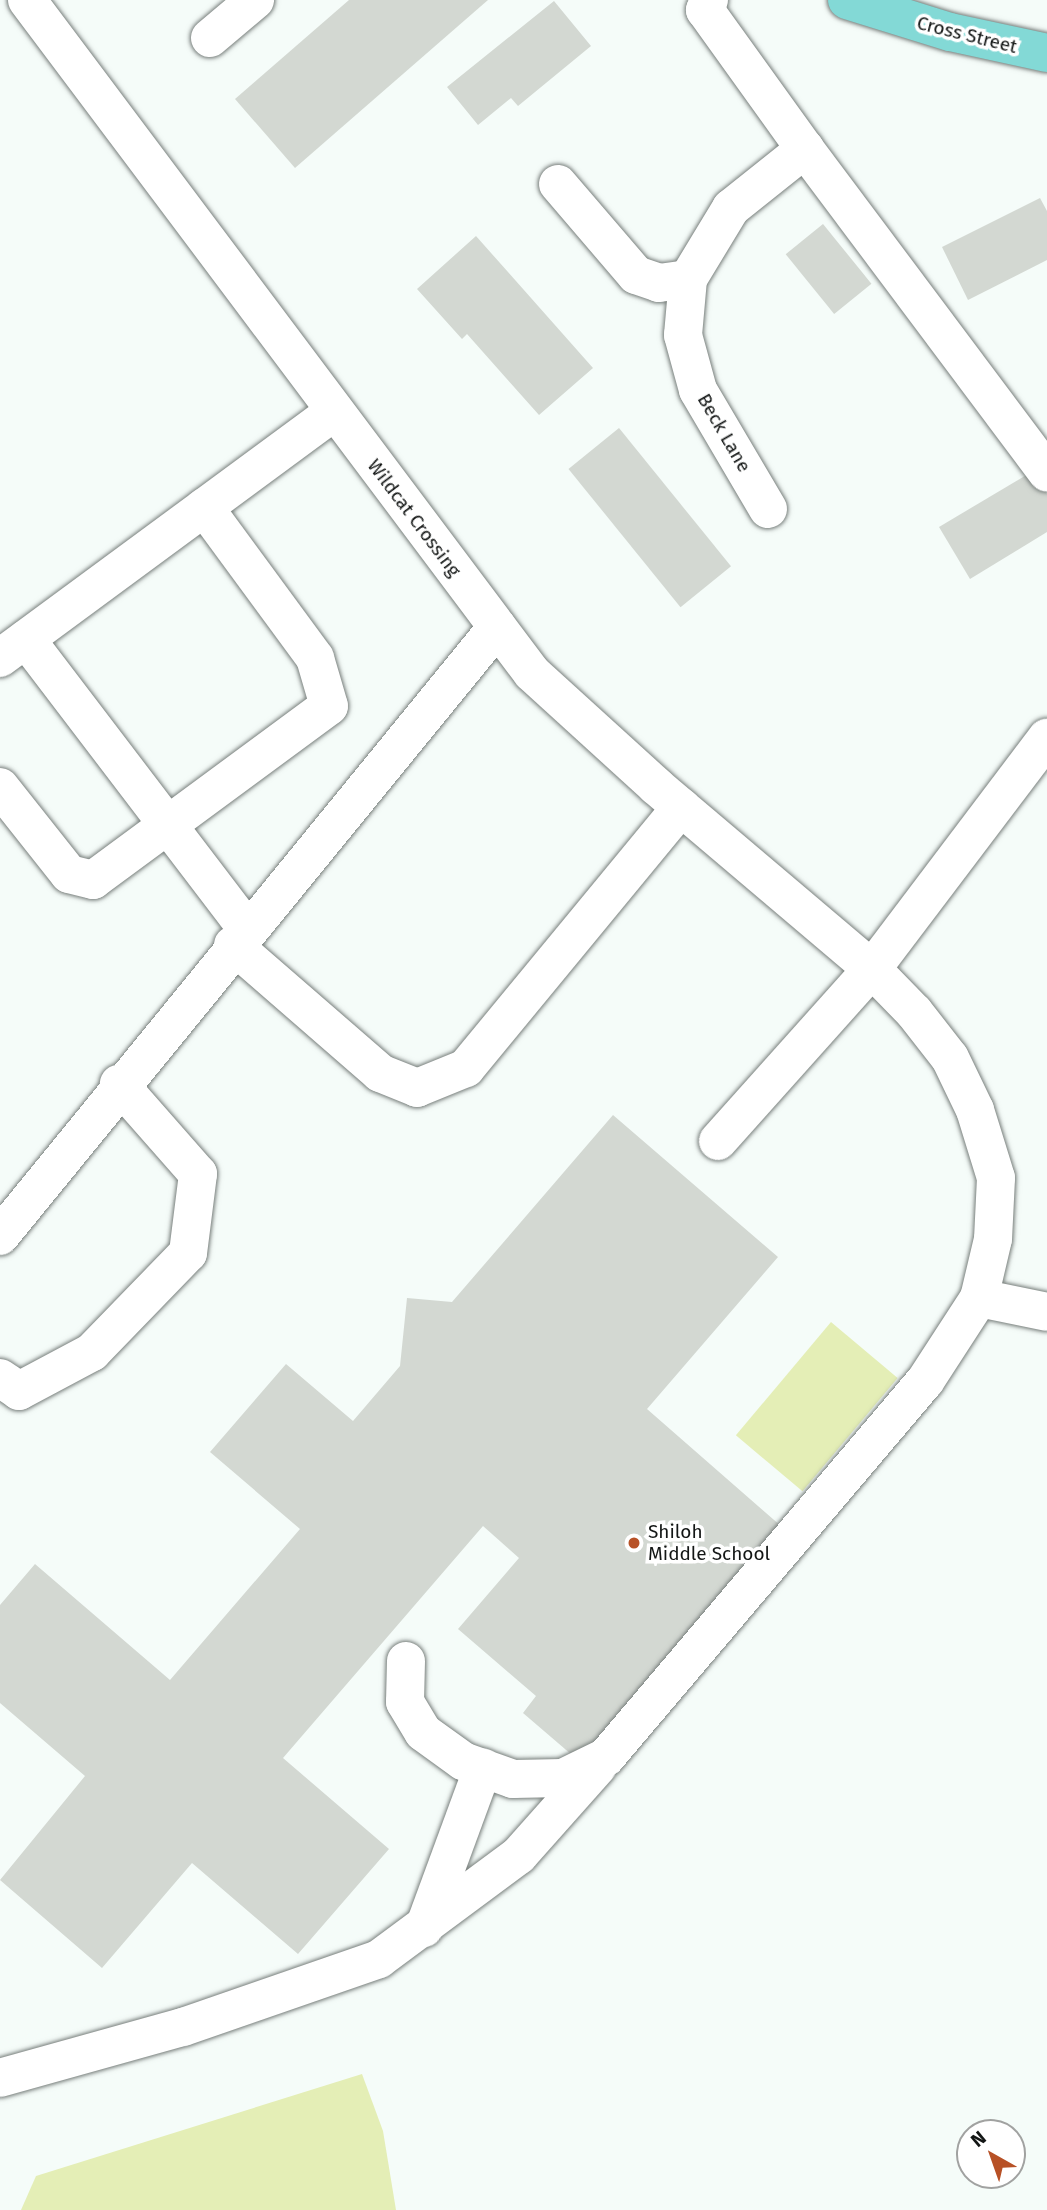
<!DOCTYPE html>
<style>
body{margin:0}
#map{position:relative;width:1047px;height:2210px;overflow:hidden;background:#f5fcf9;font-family:"Fira Sans",sans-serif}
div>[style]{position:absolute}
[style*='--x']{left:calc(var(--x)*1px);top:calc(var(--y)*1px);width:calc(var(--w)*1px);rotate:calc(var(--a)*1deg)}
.green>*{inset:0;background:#e4eeb6;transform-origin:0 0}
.building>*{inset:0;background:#d3d8d2;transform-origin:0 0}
.roads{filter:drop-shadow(0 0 2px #787f7c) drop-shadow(0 0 2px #787f7c)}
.minor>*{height:38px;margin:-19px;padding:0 19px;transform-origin:19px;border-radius:19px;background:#fff}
.major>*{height:38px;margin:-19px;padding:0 19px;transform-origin:19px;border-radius:19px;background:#83d9d6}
.dots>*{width:19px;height:19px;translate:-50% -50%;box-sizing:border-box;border:4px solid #fff;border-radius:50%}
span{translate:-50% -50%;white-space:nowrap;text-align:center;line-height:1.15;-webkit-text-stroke:7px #fff;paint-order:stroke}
.street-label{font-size:19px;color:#131615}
.poi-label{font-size:19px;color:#131615}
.left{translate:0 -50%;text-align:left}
.north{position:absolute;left:956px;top:2119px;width:70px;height:70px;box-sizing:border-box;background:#fff;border:2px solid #a1a2a1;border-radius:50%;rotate:320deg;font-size:19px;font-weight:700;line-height:28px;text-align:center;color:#131615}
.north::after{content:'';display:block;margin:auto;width:24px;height:32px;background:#b75126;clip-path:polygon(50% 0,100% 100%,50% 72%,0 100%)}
</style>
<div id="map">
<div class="green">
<div style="left:831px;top:1322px;width:87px;height:148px;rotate:40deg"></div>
<div style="clip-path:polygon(362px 2074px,383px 2131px,396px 2210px,21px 2210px,36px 2176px)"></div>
</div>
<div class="building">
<div style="clip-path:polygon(349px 0,488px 0,295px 168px,235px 99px)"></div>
<div style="clip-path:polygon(554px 1px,591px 46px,518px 106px,511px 98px,478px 125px,447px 87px)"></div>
<div style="clip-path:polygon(1040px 198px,1047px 211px,1047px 260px,968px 300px,942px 247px)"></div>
<div style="left:823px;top:224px;width:77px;height:48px;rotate:51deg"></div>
<div style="clip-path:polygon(476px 236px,593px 368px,539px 415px,467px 334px,462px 339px,417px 289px)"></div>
<div style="left:619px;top:428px;width:178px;height:65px;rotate:51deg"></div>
<div style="clip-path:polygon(1033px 471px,1047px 494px,1047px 532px,970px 579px,939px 527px)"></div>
<div style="clip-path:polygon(613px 1115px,778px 1257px,647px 1409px,781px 1526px,579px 1761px,523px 1713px,536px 1696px,458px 1629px,519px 1558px,483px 1526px,283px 1758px,389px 1849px,298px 1954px,192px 1863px,102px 1968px,0 1880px,85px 1776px,0 1703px,0 1605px,35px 1564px,170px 1680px,300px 1529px,210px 1452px,286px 1364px,353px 1421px,400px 1366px,407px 1298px,452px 1302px)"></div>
</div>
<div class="roads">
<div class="minor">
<div style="--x:27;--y:0;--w:841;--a:53.12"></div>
<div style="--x:532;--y:673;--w:168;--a:42.3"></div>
<div style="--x:656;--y:786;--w:283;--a:40.3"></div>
<div style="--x:872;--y:969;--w:60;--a:45.7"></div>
<div style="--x:914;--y:1012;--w:58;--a:52"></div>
<div style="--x:950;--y:1058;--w:58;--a:64.3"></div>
<div style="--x:975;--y:1110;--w:71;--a:72.8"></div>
<div style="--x:996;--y:1178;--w:61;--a:92.8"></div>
<div style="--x:993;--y:1239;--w:61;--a:103.3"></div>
<div style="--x:979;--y:1298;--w:99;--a:123"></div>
<div style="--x:925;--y:1381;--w:493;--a:130.3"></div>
<div style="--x:606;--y:1757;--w:48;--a:154"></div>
<div style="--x:563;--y:1778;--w:50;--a:178.9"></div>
<div style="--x:513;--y:1779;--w:53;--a:-160.2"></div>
<div style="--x:463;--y:1761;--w:49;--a:-144.1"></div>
<div style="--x:423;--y:1732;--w:35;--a:-121"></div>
<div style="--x:405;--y:1702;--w:41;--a:-88.6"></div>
<div style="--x:709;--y:0;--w:11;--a:112"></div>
<div style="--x:705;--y:10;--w:171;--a:54.3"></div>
<div style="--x:805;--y:149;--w:404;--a:53.2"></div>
<div style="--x:210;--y:38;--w:59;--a:-40.2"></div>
<div style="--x:558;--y:184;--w:120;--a:49.4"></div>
<div style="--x:636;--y:275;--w:24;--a:19"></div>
<div style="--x:659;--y:283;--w:29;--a:-8"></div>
<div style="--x:768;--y:509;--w:138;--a:-120.5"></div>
<div style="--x:698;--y:390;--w:57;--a:-105.3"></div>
<div style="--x:683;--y:335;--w:56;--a:-84.9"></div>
<div style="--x:688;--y:279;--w:83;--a:-58.8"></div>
<div style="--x:731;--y:208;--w:95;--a:-38.6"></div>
<div style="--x:26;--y:639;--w:365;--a:52.7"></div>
<div style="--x:0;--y:658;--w:415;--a:-36.4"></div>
<div style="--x:0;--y:787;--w:111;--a:51.6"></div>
<div style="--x:69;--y:874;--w:25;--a:14"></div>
<div style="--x:93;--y:880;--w:293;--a:-36.4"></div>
<div style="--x:329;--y:706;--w:50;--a:-106.3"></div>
<div style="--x:315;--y:658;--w:187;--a:-126.3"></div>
<div style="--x:233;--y:945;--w:195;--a:41"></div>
<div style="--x:380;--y:1073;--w:40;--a:22"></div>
<div style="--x:417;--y:1088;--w:53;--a:-22.2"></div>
<div style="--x:466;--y:1068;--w:338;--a:-50.5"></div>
<div style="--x:718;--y:1141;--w:231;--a:-48.2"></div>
<div style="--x:872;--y:969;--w:290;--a:-52.9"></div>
<div style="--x:0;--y:1236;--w:786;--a:-50.78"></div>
<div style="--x:979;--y:1298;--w:69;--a:11.6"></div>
<div style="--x:0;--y:1378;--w:23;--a:34"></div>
<div style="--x:19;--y:1391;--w:83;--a:-28.1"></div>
<div style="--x:92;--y:1352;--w:138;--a:-45.9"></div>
<div style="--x:188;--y:1253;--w:80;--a:-82.8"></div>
<div style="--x:198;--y:1174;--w:120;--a:-131.3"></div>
<div style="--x:424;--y:1928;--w:171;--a:-69.8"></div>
<div style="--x:0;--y:2078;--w:190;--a:-15.6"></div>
<div style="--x:183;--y:2027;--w:207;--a:-19.1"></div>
<div style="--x:379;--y:1959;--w:174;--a:-36.6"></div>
<div style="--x:519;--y:1855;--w:119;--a:-48.4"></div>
</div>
<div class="major">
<div style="--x:847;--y:0;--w:108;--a:17.3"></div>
<div style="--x:950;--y:32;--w:99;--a:12.2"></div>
</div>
</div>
<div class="dots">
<div style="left:634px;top:1543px;background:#b75126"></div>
</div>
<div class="street-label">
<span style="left:967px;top:35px;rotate:14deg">Cross Street</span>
<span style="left:724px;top:433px;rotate:60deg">Beck Lane</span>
<span style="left:414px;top:518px;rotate:53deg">Wildcat Crossing</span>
</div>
<div class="poi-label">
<span class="left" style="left:648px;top:1543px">Shiloh<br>Middle School</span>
</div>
<div class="north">N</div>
</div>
